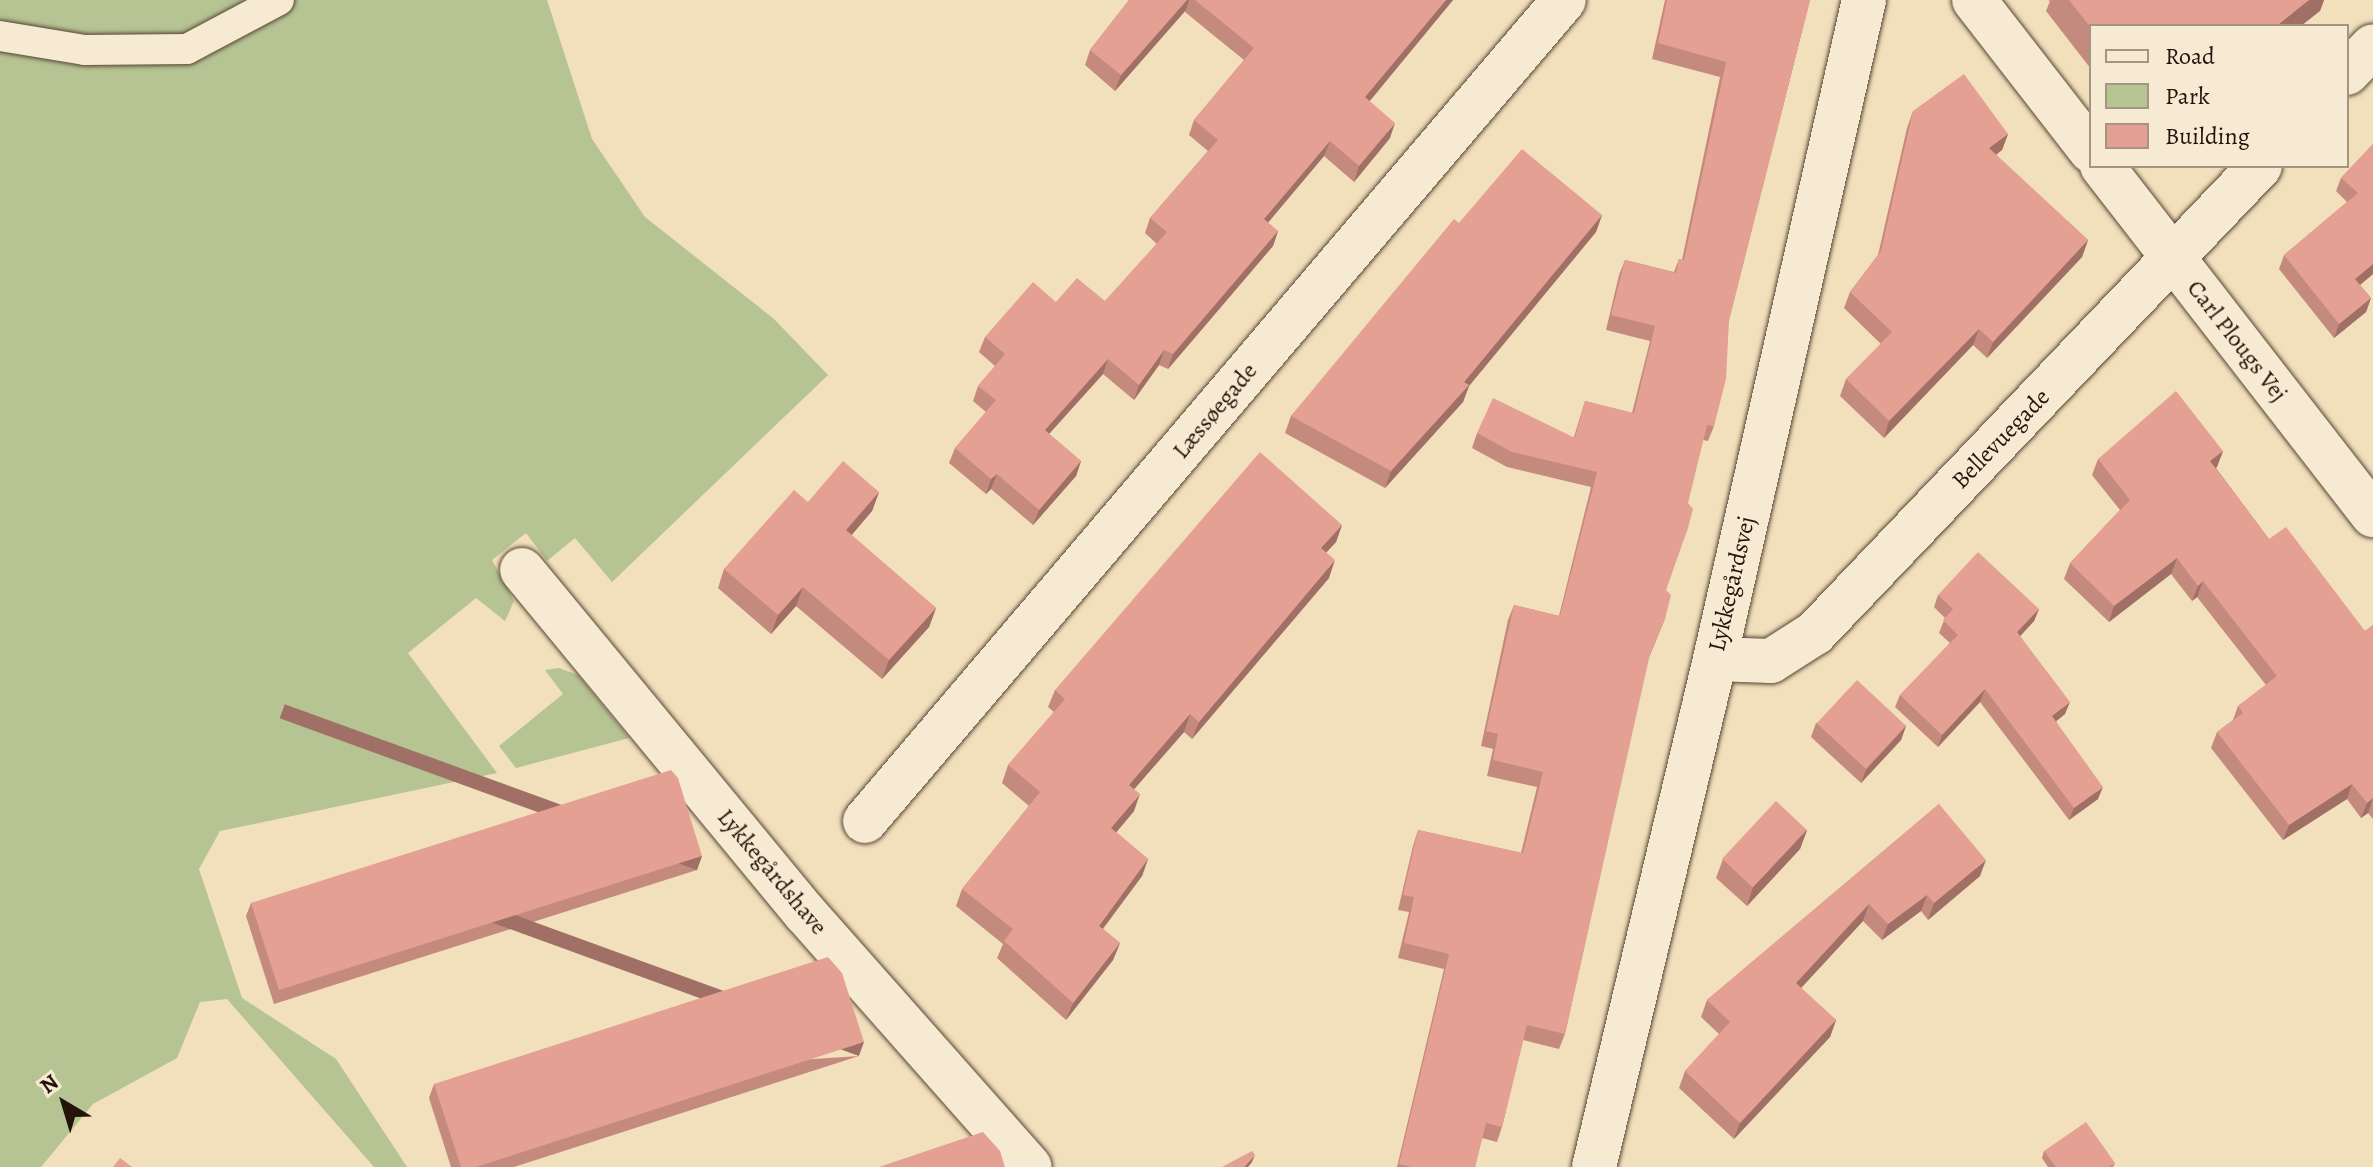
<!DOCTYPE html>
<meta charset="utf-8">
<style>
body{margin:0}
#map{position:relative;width:2373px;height:1167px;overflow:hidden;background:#f2dfbb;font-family:Alegreya,serif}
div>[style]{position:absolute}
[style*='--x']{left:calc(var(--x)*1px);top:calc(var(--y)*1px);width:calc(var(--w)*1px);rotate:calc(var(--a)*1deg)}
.green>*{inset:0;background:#b6c393}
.roads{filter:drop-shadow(0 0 2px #584636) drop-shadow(0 0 2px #584636)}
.lane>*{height:30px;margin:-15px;padding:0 15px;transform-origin:15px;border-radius:15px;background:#f7ead3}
.street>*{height:44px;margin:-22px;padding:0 22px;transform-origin:22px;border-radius:22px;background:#f7ead3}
.wall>*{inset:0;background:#c48a7e}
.shaded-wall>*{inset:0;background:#a07067;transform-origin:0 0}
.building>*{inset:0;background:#e4a093;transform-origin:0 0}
span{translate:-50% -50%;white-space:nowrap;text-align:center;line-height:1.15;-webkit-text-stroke:7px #f7ead3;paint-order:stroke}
.street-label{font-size:24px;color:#24130a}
.legend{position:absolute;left:2089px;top:24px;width:260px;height:144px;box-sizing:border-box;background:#f7ead3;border:2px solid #a39483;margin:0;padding:10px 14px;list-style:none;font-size:24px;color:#24130a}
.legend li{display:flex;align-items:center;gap:16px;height:40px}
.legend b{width:40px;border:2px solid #a39483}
.north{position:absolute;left:24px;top:1063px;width:80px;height:80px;-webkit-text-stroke:6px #f7ead3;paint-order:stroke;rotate:322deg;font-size:22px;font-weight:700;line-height:32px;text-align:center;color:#24130a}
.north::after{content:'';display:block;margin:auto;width:28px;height:36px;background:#24130a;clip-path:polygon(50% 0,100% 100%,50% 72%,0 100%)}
</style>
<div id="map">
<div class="green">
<div style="clip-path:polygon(0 0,547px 0,592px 139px,645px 217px,774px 319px,828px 375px,612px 582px,575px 538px,547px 561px,526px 533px,492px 560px,514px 601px,505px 621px,476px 598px,408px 653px,497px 773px,220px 831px,199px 869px,242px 998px,336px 1059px,407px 1167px,374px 1167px,227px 999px,200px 1002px,177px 1058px,93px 1104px,41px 1167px,0 1167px)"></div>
<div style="clip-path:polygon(559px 668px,578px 675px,629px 738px,516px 768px,499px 746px,563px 694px,545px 670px)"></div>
</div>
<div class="roads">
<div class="lane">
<div style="--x:0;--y:36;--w:86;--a:9.4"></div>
<div style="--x:85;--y:50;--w:102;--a:-0.6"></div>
<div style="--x:187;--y:49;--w:104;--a:-28"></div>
</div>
<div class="street">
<div style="--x:1974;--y:0;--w:191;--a:52.2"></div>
<div style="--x:2347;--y:73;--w:37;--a:-46"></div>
<div style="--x:2102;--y:166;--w:442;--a:52.2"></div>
<div style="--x:522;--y:570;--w:445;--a:50.5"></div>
<div style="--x:805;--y:913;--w:339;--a:48.5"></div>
<div style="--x:1715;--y:659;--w:56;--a:2"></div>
<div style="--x:1771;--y:661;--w:52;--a:-32.5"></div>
<div style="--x:1815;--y:633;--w:645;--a:-46.38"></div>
<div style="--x:865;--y:821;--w:1078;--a:-49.59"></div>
<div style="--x:1594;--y:1167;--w:522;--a:-76.6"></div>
<div style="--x:1715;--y:659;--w:676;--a:-77.26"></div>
</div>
</div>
<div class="wall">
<div style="clip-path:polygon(1129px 0,1453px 0,1369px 101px,1390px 138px,1354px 182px,1324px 156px,1268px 223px,1278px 231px,1273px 246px,1168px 369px,1159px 365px,1134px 400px,1103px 374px,1049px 434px,1081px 461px,1076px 476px,1033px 525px,991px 489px,986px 494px,949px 463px,955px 448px,986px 412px,973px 401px,978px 386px,995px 366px,979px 352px,985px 337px,1056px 302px,1105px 301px,1157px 244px,1145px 233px,1150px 218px,1208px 151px,1189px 135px,1194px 120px,1244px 60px,1185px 12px,1186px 10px,1115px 91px,1085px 65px,1090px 50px)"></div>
<div style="clip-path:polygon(1665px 0,1810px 0,1729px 320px,1714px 426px,1708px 441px,1703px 440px,1666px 590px,1665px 619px,1648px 660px,1565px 1034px,1559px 1049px,1523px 1040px,1502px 1127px,1497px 1142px,1482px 1138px,1475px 1167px,1397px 1167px,1444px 969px,1398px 958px,1409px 912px,1398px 910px,1413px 846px,1418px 830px,1521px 853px,1537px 787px,1487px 776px,1493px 749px,1481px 746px,1508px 620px,1514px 605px,1559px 616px,1591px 487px,1507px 467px,1472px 448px,1477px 433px,1574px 437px,1585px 401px,1632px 413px,1650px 341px,1606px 330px,1619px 275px,1625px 260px,1674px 272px,1679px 259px,1682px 260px,1720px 77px,1652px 59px)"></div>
<div style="clip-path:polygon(2048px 0,2324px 0,2320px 11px,2091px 26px,2091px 69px,2046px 11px,2050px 1px)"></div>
<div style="clip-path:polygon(1913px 111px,2008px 134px,2002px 150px,1996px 155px,2088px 240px,2082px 257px,1987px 358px,1973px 345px,1884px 438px,1840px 396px,1846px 379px,1881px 344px,1844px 308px,1850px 292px,1878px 255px,1907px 128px)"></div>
<div style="clip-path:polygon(2373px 144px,2373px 274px,2360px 285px,2371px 298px,2366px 312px,2334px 338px,2279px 269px,2284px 255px,2347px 202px,2336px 191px,2341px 178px)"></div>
<div style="clip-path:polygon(1602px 215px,1596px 232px,1469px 386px,1463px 402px,1385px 488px,1285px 433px,1291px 416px,1459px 223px)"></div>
<div style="clip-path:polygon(2223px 451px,2216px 468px,2269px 539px,2365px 631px,2373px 625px,2373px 819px,2368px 813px,2361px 818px,2347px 799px,2283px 840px,2211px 748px,2217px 732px,2233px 720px,2238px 706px,2266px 685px,2197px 597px,2192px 601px,2171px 574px,2109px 622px,2064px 579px,2070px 563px,2120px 510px,2092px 475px,2098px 459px)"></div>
<div style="clip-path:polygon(879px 492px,872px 511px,851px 535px,936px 608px,929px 627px,882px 679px,796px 606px,771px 634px,718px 588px,724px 569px,808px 502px)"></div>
<div style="clip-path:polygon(1342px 525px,1336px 542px,1326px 553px,1329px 578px,1192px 739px,1184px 732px,1134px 789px,1134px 811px,1116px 832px,1148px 859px,1142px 876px,1103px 929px,1120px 943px,1113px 960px,1066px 1020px,997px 958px,1003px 944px,956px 906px,962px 889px,1029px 806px,1002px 783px,1008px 765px,1054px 712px,1048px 707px,1055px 690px)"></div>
<div style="clip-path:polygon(1938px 595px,2039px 609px,2034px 621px,2020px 636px,2065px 714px,2056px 721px,2098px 799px,2069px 820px,1980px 702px,1938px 747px,1895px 707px,1900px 695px,1950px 643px,1939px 633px,1945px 618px,1934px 607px)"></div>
<div style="clip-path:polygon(1816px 723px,1906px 726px,1901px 740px,1861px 783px,1811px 737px)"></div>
<div style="clip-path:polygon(1939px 804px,1980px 876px,1928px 920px,1921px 911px,1882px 940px,1863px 921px,1801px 988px,1836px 1020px,1830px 1037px,1734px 1139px,1679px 1088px,1685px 1071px,1719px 1034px,1701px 1017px,1707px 1000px)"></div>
<div style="clip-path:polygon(1807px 830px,1800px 849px,1747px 906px,1716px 878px,1723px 859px)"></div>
<div style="clip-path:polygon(702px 856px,697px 870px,274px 1004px,246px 916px,251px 903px)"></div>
<div style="clip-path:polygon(859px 1056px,514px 1167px,451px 1167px,429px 1098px,434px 1084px)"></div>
<div style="clip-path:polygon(2044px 1151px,2115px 1163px,2113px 1167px,2048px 1167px,2042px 1158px)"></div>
</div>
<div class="shaded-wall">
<div style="clip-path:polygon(1187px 0,1189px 0,1186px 10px,1115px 91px,1121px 75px)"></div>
<div style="clip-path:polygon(1446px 0,1453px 0,1360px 113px,1365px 97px)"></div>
<div style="clip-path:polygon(2309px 0,2324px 0,2320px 11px,2301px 26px,2276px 26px)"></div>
<div style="clip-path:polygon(1395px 123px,1390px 138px,1354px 182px,1359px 166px)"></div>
<div style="clip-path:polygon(2008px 134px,2002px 150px,1983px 164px,1989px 148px)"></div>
<div style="clip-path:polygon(1330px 141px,1324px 156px,1258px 234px,1264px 219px)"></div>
<div style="clip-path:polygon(1602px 215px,1596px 232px,1469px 386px,1463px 402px,1385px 488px,1391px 471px)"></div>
<div style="clip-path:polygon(1278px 231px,1273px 246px,1168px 369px,1173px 354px)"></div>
<div style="clip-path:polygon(2088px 240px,2082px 257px,1987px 358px,1993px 342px)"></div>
<div style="clip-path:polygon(2373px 264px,2373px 274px,2350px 293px,2355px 279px)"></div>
<div style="clip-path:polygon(2371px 298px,2366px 312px,2334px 338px,2339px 324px)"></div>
<div style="clip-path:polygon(1979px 329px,1973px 345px,1884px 438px,1889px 421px)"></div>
<div style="clip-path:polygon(1164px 350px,1159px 365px,1134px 400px,1139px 385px)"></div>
<div style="clip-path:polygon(1108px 359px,1103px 374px,1039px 445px,1045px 430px)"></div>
<div style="clip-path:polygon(2223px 451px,2217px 467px,2205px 477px,2210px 461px)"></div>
<div style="clip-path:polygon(1081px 461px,1076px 476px,1033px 525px,1039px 510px)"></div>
<div style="clip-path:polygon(997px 474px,991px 489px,986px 494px,991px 479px)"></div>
<div style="clip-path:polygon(879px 492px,872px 511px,839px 550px,846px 530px)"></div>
<div style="clip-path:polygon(1342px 525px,1336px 542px,1314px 565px,1321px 548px)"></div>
<div style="clip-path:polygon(2177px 558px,2171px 574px,2109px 622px,2114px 606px)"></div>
<div style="clip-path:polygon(1335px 560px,1329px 578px,1192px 739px,1199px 722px)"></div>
<div style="clip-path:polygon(2203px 581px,2197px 597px,2192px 601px,2198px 586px)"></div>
<div style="clip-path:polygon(803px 587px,796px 606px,771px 634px,778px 615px)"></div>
<div style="clip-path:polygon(936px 608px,929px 627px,882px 679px,889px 660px)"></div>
<div style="clip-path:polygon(2039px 609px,2034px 621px,2012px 645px,2017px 632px)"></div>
<div style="clip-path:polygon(1985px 689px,1980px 702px,1938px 747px,1942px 735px)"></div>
<div style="clip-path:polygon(2070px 702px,2065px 714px,2048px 728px,2052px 716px)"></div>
<div style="clip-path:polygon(1190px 714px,1184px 732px,1123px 802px,1129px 785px)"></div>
<div style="clip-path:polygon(1906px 726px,1901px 740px,1861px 783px,1866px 770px)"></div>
<div style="clip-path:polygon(2352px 784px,2347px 799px,2283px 840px,2289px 825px)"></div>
<div style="clip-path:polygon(2103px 787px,2098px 799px,2069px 820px,2074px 808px)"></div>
<div style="clip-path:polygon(1140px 794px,1134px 811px,1105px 846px,1111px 828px)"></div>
<div style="clip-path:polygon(2373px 798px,2368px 813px,2361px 818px,2367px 803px)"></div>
<div style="clip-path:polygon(1807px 830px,1800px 849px,1747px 906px,1753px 887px)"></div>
<div style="left:702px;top:856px;width:15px;height:444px;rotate:110deg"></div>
<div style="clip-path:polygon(1148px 859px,1142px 876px,1092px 943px,1099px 926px)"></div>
<div style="clip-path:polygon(1986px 860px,1980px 876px,1928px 920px,1934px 903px)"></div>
<div style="clip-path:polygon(1927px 895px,1921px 911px,1882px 940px,1888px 924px)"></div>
<div style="clip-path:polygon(1869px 904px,1863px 921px,1790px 1000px,1796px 983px)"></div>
<div style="clip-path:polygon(1120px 943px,1113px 960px,1066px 1020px,1073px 1003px)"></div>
<div style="clip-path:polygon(1836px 1020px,1830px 1037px,1734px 1139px,1740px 1123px)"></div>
<div style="left:864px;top:1042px;width:15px;height:408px;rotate:110deg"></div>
<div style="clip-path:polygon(1255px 1155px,1252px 1162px,1248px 1167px,1244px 1167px)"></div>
</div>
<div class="building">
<div style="clip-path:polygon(1129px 0,1187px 0,1121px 75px,1090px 50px)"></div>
<div style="clip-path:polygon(1195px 0,1446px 0,1365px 97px,1395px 123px,1359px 166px,1330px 141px,1264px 219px,1278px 231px,1173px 354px,1164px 350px,1139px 385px,1108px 359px,1045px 430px,1081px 461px,1039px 510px,997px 474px,991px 479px,955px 448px,996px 400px,978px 386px,1005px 354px,985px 337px,1033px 282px,1056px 302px,1077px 278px,1105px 301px,1167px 232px,1150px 218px,1218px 140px,1194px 120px,1254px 48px)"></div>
<div style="clip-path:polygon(1667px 0,1810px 0,1729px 320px,1726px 379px,1714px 426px,1707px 425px,1688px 503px,1693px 509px,1688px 528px,1666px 590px,1671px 595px,1665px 619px,1650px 654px,1565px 1034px,1527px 1025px,1502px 1127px,1486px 1123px,1475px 1167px,1412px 1167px,1399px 1164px,1449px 954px,1404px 943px,1414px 897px,1403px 895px,1418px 830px,1523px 853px,1543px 772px,1493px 760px,1498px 734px,1486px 731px,1514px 605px,1560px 616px,1597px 472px,1512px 452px,1477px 433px,1493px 398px,1575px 438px,1585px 401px,1634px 413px,1655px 326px,1611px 315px,1625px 260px,1676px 273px,1679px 259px,1684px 260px,1726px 62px,1658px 43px)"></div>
<div style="clip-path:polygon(2069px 0,2309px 0,2276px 26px,2091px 26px,2091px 28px)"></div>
<div style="clip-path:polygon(1964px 74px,2008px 134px,1989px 148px,2088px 240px,1993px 342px,1979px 329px,1889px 421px,1846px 379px,1892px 332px,1850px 292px,1881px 251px,1913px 111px)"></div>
<div style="clip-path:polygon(2373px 144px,2373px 264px,2355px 279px,2371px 298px,2339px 324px,2284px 255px,2358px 193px,2341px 178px)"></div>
<div style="clip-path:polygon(1522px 149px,1602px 215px,1464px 382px,1469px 385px,1391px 471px,1291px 416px,1454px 219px,1459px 223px)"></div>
<div style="clip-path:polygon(2176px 391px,2223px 451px,2210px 461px,2269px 539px,2286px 527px,2365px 631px,2373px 625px,2373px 798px,2367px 803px,2352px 784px,2289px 825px,2217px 732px,2243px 713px,2238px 706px,2277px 676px,2203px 581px,2198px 586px,2177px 558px,2114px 606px,2070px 563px,2130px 500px,2098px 459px)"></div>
<div style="clip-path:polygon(1260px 452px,1342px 525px,1321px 548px,1335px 560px,1199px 722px,1190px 714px,1129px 785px,1140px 794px,1111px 828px,1148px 859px,1099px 926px,1120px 943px,1073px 1003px,1004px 941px,1013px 929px,962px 889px,1040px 792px,1008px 765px,1065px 699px,1055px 690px)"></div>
<div style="clip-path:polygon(843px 461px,879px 492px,846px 530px,936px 608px,889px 660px,803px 587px,778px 615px,724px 569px,794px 490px,808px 502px)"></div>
<div style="clip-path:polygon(1978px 552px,2039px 609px,2017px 632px,2070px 702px,2052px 716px,2103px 787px,2074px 808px,1985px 689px,1942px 735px,1900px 695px,1958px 635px,1943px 620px,1953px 609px,1938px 595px)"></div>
<div style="left:1857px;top:680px;width:67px;height:59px;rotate:43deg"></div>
<div style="clip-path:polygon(671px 770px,678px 778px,702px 856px,279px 990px,251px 903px)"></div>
<div style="left:1776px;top:801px;width:42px;height:79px;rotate:43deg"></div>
<div style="clip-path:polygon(1939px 804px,1986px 860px,1934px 903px,1927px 895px,1888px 924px,1869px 904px,1796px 983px,1836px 1020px,1740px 1123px,1685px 1071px,1730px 1022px,1707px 1000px)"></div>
<div style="clip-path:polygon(828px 957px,842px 973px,864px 1042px,476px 1167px,461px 1167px,434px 1084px)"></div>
<div style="clip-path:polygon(2086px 1122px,2115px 1163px,2109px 1167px,2056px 1167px,2044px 1151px)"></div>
<div style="clip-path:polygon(983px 1132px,1000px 1151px,1005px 1167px,879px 1167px)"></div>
<div style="clip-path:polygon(1252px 1151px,1255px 1155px,1244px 1167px,1222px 1167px)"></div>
<div style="clip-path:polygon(120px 1158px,132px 1167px,113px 1167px)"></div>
</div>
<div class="street-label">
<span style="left:2237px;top:341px;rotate:52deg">Carl Plougs Vej</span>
<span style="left:1215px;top:411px;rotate:-50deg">Læssøegade</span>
<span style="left:2001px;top:439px;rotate:-46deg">Bellevuegade</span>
<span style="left:1732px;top:584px;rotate:-77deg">Lykkegårdsvej</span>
<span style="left:772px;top:872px;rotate:50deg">Lykkegårdshave</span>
</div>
<ul class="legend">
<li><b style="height:10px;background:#f7ead3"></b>Road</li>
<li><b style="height:22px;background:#b6c393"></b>Park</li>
<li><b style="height:22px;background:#e4a093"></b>Building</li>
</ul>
<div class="north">N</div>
</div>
